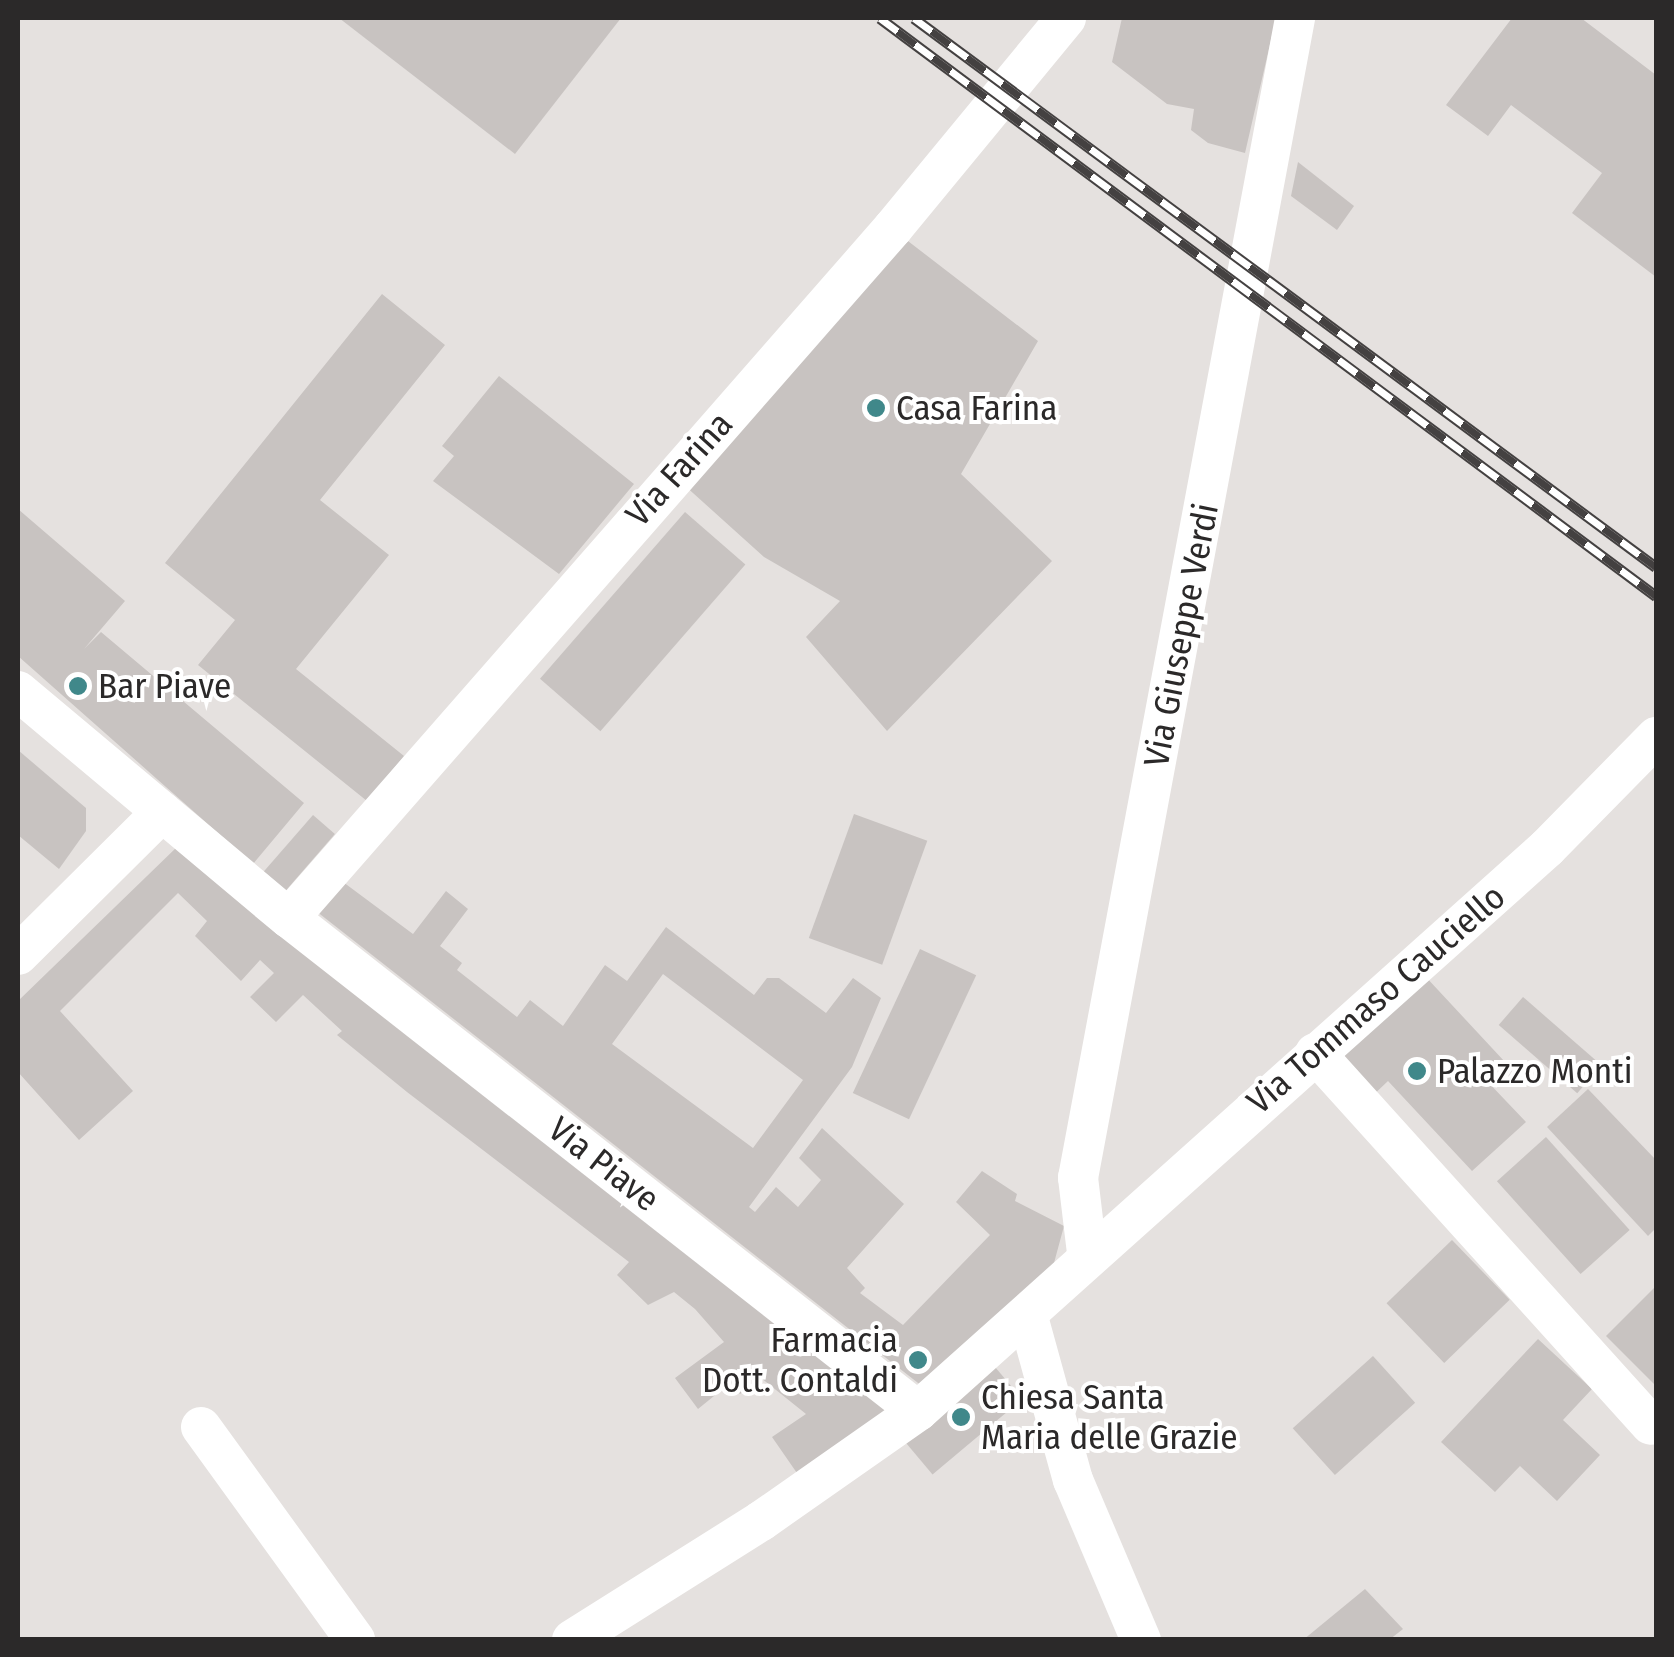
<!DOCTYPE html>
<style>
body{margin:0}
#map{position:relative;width:1674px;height:1657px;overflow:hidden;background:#e5e1df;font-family:"Fira Sans Condensed",sans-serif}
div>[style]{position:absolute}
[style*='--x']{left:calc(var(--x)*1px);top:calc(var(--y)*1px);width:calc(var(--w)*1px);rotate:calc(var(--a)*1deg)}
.building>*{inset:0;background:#c8c3c1;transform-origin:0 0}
.minor>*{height:40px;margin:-20px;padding:0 20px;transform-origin:20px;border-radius:20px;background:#fff}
.rail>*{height:11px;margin-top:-5.5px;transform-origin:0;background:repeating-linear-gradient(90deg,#fff 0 22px,#444141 0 44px);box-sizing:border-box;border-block:2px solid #444141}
.dots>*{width:28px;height:28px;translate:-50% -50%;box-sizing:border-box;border:5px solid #fff;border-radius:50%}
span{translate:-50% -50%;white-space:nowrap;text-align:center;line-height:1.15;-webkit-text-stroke:8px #fff;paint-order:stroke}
.poi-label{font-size:35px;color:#2b2929}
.left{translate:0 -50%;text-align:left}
.right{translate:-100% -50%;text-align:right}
.street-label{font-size:35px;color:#2b2929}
.frame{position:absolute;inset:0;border:20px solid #2b2929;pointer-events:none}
</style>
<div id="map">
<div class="building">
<div style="clip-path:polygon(339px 18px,621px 18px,515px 154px)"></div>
<div style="clip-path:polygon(1122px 18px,1276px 18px,1245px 153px,1208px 143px,1191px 130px,1194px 109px,1167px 104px,1112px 62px)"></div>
<div style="clip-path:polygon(1512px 18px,1581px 18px,1656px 75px,1656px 277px,1572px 213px,1602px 173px,1511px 105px,1488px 136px,1446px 105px)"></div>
<div style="clip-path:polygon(1298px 162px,1354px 206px,1337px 230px,1291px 196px)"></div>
<div style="clip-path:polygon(904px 238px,1038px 341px,961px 474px,1052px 561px,887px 731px,806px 637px,840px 601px,764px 557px,683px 484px)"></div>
<div style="clip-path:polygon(382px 294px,445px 345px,320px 500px,389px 555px,296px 669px,404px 756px,367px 801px,198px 665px,235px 620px,165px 563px)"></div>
<div style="clip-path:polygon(499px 376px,634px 484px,559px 574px,433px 481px,454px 456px,442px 446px)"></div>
<div style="clip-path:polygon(18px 509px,125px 601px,84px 649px,101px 632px,304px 803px,253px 864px,18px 656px)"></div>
<div style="left:685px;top:512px;width:80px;height:221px;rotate:41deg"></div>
<div style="clip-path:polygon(18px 750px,86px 808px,86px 831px,59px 869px,18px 835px)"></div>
<div style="left:854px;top:814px;width:78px;height:132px;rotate:20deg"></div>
<div style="left:313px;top:815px;width:29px;height:75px;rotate:41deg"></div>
<div style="clip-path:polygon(179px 845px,895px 1414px,799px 1476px,772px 1437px,806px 1414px,761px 1378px,740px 1394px,730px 1383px,698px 1409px,675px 1378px,724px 1342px,695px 1309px,674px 1292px,648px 1305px,617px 1275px,629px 1262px,407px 1092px,337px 1035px,342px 1031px,303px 995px,276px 1022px,250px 997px,274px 973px,260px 960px,241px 981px,195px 936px,207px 921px,178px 893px,60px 1011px,133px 1091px,79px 1140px,18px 1072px,18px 1001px)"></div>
<div style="clip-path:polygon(evenodd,339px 879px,413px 934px,446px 891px,468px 909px,440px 946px,462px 963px,457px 970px,517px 1017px,530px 1000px,563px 1026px,605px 965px,627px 981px,666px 927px,754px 995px,767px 978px,779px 978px,826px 1013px,853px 978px,881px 998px,852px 1067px,749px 1207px,755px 1212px,776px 1187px,798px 1207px,821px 1180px,799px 1158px,822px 1128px,904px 1204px,847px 1268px,865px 1288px,860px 1293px,903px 1325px,990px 1235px,956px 1202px,982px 1171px,1017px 1194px,1015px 1201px,1064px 1226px,1054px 1263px,927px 1390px,316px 911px,339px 879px,663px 974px,803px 1080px,753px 1148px,612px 1044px,663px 974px)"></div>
<div style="left:920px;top:949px;width:62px;height:159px;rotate:25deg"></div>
<div style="clip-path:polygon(1425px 976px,1505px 1062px,1486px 1080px,1526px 1122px,1472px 1171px,1388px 1081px,1367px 1101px,1331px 1062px)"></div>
<div style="left:1523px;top:997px;width:104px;height:37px;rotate:41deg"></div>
<div style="clip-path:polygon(1588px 1089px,1656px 1160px,1656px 1228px,1648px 1236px,1547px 1127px)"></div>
<div style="left:1546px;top:1137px;width:125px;height:66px;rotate:48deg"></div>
<div style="left:1452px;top:1240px;width:83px;height:91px;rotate:46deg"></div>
<div style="clip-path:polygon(1656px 1286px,1656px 1386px,1606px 1336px)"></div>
<div style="clip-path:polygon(1538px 1339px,1592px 1389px,1563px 1420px,1600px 1455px,1557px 1501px,1520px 1466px,1495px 1492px,1441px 1442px)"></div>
<div style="left:1373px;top:1356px;width:63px;height:108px;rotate:48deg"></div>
<div style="left:990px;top:1361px;width:50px;height:117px;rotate:50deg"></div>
<div style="clip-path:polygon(1365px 1589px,1403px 1629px,1389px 1640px,1303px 1640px)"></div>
</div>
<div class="minor">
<div style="--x:18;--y:691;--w:354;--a:40"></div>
<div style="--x:289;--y:918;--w:799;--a:38.09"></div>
<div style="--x:289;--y:918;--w:917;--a:-48.8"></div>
<div style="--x:893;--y:228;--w:272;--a:-50.5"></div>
<div style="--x:18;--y:955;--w:203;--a:-44.8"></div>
<div style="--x:1315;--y:1053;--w:501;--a:47.91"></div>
<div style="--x:1087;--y:1253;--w:76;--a:-96.8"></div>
<div style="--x:1078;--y:1178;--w:1180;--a:-79.4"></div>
<div style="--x:1028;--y:1317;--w:169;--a:74.6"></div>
<div style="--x:1073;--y:1480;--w:174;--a:67"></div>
<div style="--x:201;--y:1427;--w:263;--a:54.1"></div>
<div style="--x:572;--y:1640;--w:223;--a:-32.2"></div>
<div style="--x:761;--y:1521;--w:192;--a:-35"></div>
<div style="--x:918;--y:1411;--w:844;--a:-41.83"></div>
<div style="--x:1547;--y:848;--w:156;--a:-45.5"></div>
</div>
<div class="rail">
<div style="--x:880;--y:18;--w:968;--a:36.68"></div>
<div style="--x:914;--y:18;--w:923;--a:36.5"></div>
</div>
<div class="dots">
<div style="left:876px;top:408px;background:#40888a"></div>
<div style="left:78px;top:686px;background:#40888a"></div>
<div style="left:1417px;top:1071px;background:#40888a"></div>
<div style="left:918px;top:1360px;background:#40888a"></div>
<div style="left:961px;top:1417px;background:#40888a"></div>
</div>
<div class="poi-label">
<span class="left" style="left:896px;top:408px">Casa Farina</span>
<span class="left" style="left:98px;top:686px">Bar Piave</span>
<span class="left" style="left:1437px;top:1071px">Palazzo Monti</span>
<span class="right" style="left:898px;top:1360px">Farmacia<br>Dott. Contaldi</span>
<span class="left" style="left:981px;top:1417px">Chiesa Santa<br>Maria delle Grazie</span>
</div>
<div class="street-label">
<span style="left:679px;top:469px;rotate:-48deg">Via Farina</span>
<span style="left:1181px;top:635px;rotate:-79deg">Via Giuseppe Verdi</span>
<span style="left:1376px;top:999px;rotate:-41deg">Via Tommaso Cauciello</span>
<span style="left:604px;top:1164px;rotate:38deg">Via Piave</span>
</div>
<div class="frame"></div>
</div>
